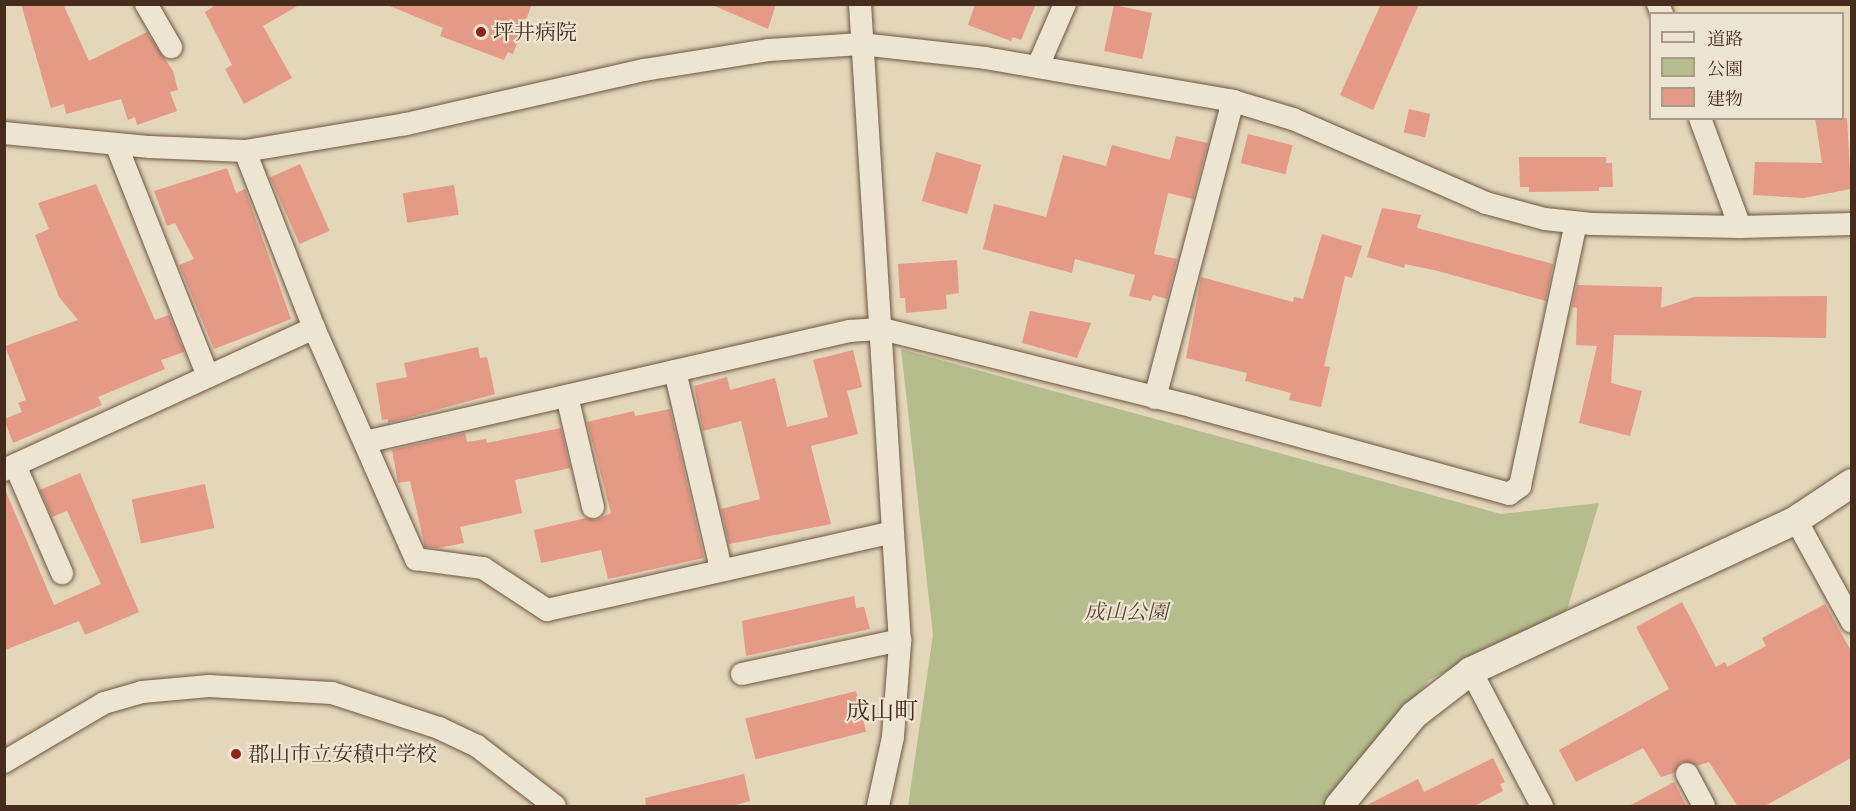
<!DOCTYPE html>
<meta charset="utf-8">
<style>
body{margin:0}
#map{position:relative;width:1856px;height:811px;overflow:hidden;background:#e3d6b9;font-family:"IM FELL Great Primer","Noto Serif JP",serif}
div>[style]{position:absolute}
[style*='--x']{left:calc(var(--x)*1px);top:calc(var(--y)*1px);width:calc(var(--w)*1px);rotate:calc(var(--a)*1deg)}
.green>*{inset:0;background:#b5bd8e}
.building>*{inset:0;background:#e59987;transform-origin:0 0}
.roads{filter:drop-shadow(0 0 2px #6c5644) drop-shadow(0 0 2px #6c5644)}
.minor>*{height:22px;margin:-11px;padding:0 11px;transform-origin:11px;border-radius:11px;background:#ede4d2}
.tertiary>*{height:28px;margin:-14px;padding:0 14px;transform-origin:14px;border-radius:14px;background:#ede4d2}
.dots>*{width:16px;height:16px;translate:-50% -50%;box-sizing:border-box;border:3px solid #ede4d2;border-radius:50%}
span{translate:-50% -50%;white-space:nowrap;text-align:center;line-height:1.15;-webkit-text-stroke:4.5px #ede4d2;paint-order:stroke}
.poi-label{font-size:21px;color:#452c1d}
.left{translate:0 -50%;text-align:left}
.park-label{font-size:21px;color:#5b4934;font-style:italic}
.quarter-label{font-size:24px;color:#452c1d}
.frame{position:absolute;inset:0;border:6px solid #452c1d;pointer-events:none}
.legend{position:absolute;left:1649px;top:12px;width:195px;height:108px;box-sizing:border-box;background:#ede4d2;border:2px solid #aa9a8a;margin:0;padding:8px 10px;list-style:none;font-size:18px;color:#452c1d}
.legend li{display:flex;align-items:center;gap:12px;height:30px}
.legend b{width:30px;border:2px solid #aa9a8a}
</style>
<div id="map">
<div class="green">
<div style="clip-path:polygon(901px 349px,1501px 514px,1599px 503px,1567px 610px,1429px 680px,1331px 806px,908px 806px,933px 635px)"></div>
</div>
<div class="building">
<div style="clip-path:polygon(21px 4px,63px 4px,89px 61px,147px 32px,173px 71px,178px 90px,170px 92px,177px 111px,137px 125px,135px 117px,128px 120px,121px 99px,66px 114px,64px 104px,51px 108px)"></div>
<div style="clip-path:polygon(217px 4px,301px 4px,263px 26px,292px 78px,244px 104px,225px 69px,232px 65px,205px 12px)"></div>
<div style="clip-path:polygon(385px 4px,532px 4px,513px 54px,508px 52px,504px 60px,440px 36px,443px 28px)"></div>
<div style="clip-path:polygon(710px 4px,776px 4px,768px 29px)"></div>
<div style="clip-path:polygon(975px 4px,1036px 4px,1021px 40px,1013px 37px,1011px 41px,968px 25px)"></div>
<div style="clip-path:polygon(1381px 4px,1419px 4px,1373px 110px,1340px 95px)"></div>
<div style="left:1114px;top:5px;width:39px;height:47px;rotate:12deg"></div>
<div style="left:1409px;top:109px;width:22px;height:24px;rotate:13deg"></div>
<div style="clip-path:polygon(1815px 118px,1847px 118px,1851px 189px,1803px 198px,1753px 195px,1755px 162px,1822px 163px)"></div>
<div style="left:1248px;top:134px;width:46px;height:30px;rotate:14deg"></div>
<div style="clip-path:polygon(1176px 136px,1208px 143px,1193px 199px,1168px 193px,1154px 254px,1177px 259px,1167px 299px,1153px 295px,1151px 301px,1129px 296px,1135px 275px,1075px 259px,1072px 273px,983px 249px,994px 204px,1046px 217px,1063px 155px,1106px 166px,1112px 145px,1170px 160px)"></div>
<div style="left:936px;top:152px;width:47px;height:51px;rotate:16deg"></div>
<div style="clip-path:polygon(1519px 157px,1606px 157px,1606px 163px,1612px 163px,1613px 187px,1599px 187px,1599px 191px,1529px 192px,1529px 187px,1520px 187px)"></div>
<div style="left:300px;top:164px;width:73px;height:33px;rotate:66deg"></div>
<div style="clip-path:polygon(227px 168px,236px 193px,245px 189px,291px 319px,214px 349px,179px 265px,194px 259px,175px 223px,167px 226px,154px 191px)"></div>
<div style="clip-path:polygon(96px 184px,155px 320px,169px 315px,184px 352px,161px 360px,165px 369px,98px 397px,102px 405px,13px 443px,4px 419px,22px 412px,18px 403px,26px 400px,5px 346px,78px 320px,59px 297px,35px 235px,49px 229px,38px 203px)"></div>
<div style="left:454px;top:185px;width:30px;height:52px;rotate:81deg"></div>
<div style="clip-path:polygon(1382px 208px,1421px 215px,1417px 228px,1553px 264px,1546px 301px,1438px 271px,1405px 264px,1404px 268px,1367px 257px)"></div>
<div style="clip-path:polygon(1322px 234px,1362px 246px,1352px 278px,1345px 276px,1324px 366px,1330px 367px,1321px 407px,1289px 400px,1291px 393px,1245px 381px,1247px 373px,1186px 358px,1201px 277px,1293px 302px,1294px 297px,1303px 299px)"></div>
<div style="clip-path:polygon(957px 260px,959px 293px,946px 295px,947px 309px,906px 313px,905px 298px,900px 298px,898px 264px)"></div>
<div style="clip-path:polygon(1577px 285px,1662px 287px,1661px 308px,1694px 297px,1827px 296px,1826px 338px,1614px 335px,1611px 383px,1642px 391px,1630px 436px,1579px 423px,1597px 346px,1576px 345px,1577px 308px,1572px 307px)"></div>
<div style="clip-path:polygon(1030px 311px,1091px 323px,1077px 358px,1022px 343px)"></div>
<div style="clip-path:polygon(478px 347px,480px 358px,487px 357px,495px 394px,388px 423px,388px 419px,382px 420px,376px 383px,407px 377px,404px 363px)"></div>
<div style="clip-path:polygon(853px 350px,862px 387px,847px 391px,858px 434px,811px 446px,831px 524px,729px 544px,721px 509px,760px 499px,741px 421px,703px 431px,694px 386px,727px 377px,730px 390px,775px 378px,787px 427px,828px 417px,813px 360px)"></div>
<div style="clip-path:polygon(670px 409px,704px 558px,608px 579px,601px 550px,541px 563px,534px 530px,586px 518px,596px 520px,611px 513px,587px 422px,634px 411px,635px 416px)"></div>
<div style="clip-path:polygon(561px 428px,570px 468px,515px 480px,522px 513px,460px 527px,464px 543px,438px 548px,425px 547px,410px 481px,398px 483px,392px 450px,465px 433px,467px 442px,486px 439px,487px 443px)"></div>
<div style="clip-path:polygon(80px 473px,139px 612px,85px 635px,79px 621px,5px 650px,4px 487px,54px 605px,101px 584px,67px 511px,52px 517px,40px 490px)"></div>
<div style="left:205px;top:484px;width:45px;height:75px;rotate:78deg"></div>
<div style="clip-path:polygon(854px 596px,856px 608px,864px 607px,870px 629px,746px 656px,742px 621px)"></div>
<div style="clip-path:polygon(1682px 602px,1716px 667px,1725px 662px,1727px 667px,1766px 646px,1762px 638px,1825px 604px,1851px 651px,1851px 758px,1763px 807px,1738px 807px,1709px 762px,1697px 766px,1681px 762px,1674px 773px,1661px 777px,1643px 748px,1576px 782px,1559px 750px,1669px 689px,1636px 627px)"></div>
<div style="left:856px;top:691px;width:42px;height:114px;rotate:76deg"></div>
<div style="clip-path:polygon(1493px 758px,1505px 782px,1500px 784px,1503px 791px,1472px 807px,1363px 807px,1418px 779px,1424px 792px)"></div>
<div style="clip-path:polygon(744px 774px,750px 801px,729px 807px,646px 807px,645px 798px)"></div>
<div style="clip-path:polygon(1674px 782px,1687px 807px,1627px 807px)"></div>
</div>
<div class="roads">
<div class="minor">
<div style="--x:146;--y:4;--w:50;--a:59.8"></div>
<div style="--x:860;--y:4;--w:640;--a:86.42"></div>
<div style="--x:900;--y:643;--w:94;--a:94.3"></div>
<div style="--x:893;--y:737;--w:71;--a:102.3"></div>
<div style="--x:1658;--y:4;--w:11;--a:68"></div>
<div style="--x:1038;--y:66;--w:68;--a:-66.5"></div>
<div style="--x:1700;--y:118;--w:116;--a:69.8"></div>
<div style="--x:4;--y:133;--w:147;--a:5.5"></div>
<div style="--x:150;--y:147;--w:95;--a:2.4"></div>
<div style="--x:245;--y:151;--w:163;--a:-9.5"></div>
<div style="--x:406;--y:124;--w:244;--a:-12.8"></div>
<div style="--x:644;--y:70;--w:127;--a:-9.1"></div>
<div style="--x:769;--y:50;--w:92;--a:-3.7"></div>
<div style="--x:861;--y:44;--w:125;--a:6.4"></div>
<div style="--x:985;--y:58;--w:252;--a:9.8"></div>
<div style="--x:1233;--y:101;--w:63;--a:16.7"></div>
<div style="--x:1293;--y:119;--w:210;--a:23.5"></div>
<div style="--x:1486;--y:203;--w:61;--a:15.2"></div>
<div style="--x:1545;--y:219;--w:47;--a:6.1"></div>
<div style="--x:1592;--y:224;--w:148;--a:1.2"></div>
<div style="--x:1740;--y:227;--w:112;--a:-1.5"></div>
<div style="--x:116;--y:144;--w:250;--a:68.4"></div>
<div style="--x:245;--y:151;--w:190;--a:68.7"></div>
<div style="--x:314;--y:328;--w:253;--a:66.2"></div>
<div style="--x:416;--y:559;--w:68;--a:7.7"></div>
<div style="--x:483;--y:568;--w:77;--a:33.3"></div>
<div style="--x:547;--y:610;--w:354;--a:-12.7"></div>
<div style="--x:675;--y:371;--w:202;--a:76.9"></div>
<div style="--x:567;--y:396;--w:114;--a:76.8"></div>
<div style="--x:1155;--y:398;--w:307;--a:-75.3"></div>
<div style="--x:365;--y:442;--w:498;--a:-12.9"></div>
<div style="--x:850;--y:331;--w:32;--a:-4"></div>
<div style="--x:882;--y:329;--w:322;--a:14"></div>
<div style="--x:1194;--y:407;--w:327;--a:15.4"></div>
<div style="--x:1509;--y:494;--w:14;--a:-36"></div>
<div style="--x:1520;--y:486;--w:269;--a:-78"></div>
<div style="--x:15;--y:465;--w:118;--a:66.5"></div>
<div style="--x:4;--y:470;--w:341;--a:-24.6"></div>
<div style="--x:1796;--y:520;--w:116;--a:61.2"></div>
<div style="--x:1471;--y:671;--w:153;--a:62.3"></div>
<div style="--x:742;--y:674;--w:162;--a:-12.1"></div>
<div style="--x:4;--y:762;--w:116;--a:-30.5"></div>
<div style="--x:104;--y:703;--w:40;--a:-16"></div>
<div style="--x:142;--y:692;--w:67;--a:-5.1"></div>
<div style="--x:209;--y:686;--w:123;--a:3.3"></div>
<div style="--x:332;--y:693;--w:113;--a:18.1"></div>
<div style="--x:439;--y:728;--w:42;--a:25.3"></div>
<div style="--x:477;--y:746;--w:98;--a:37.6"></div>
<div style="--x:1687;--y:774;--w:36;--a:62"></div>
</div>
<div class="tertiary">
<div style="--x:1339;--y:806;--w:118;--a:-50.5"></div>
<div style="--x:1414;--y:715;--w:72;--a:-37.7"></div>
<div style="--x:1471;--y:671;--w:358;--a:-24.9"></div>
<div style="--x:1796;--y:520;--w:67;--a:-33.5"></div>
</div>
</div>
<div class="dots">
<div style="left:481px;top:32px;background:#8f2418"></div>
<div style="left:236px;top:754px;background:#8f2418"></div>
</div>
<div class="poi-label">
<span class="left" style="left:493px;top:32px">坪井病院</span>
<span class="left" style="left:248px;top:754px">郡山市立安積中学校</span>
</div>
<div class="park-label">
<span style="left:1126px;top:612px">成山公園</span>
</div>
<div class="quarter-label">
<span style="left:882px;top:712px">成山町</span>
</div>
<div class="frame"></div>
<ul class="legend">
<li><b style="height:8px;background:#ede4d2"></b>道路</li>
<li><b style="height:16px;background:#b5bd8e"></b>公園</li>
<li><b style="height:16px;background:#e59987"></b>建物</li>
</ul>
</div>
